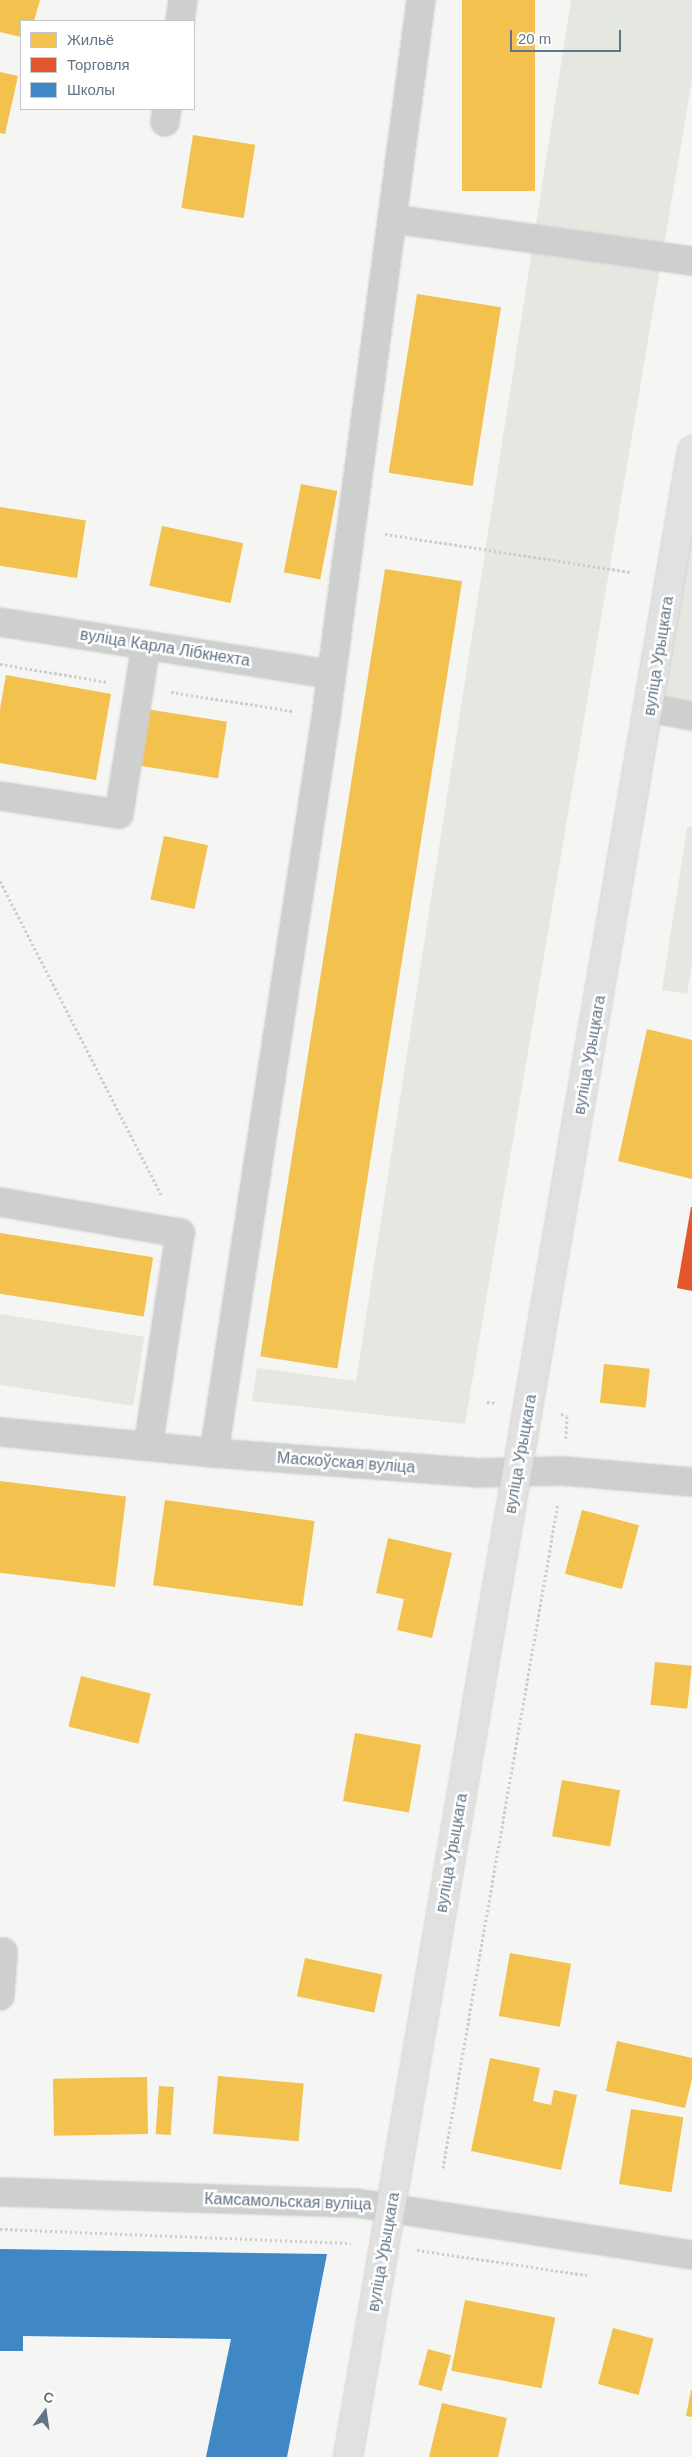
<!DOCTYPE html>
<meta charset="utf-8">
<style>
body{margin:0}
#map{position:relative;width:692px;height:2457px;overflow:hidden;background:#f5f5f3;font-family:Arial,sans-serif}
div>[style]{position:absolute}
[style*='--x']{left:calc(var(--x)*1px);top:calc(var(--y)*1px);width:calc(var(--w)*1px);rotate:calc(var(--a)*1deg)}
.green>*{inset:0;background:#e4e8e1;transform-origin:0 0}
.homes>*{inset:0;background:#f2c14e;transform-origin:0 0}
.shops>*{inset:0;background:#e4572e}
.schools>*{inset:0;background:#3f88c5}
.path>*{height:3px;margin-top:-1.5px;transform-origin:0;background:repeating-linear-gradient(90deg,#cccdcd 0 2.5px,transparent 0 5px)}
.roads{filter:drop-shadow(0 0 1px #d0d2d2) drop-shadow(0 0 1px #d0d2d2)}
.minor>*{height:28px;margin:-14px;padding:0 14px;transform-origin:14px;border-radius:14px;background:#ced0d0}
.major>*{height:28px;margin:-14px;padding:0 14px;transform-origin:14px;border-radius:14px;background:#e1e1e2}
span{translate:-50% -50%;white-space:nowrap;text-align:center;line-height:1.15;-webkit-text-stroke:5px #fff;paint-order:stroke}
.street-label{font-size:16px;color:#637585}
.legend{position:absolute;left:20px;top:20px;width:175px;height:90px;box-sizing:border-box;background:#fff;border:1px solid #c1c8ce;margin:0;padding:6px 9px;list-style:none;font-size:15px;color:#637585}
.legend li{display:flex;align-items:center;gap:10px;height:25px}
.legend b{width:25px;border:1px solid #c1c8ce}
.north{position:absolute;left:20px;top:2387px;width:50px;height:50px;-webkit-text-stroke:4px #fff;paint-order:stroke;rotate:14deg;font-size:14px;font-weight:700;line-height:20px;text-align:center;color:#637585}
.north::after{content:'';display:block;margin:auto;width:18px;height:22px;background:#637585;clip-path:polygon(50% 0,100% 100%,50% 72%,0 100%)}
.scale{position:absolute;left:510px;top:30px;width:111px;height:22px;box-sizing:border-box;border:2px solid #637585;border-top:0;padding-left:6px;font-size:15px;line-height:18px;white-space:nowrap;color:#637585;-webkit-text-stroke:4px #fff;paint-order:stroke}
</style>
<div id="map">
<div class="green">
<div style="clip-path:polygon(571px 0,692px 0,692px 80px,465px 1424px,252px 1401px,257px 1368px,356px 1381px)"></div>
<div style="clip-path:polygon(692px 450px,692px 698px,688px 715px,650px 708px)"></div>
<div style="clip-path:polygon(692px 825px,692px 964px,687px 994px,662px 990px,687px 828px)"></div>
<div style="left:0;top:1314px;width:146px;height:70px;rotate:9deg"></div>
</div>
<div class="homes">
<div style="clip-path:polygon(0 0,40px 0,34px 21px,21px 21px,21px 37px,0 32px)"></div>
<div style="left:462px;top:0;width:73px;height:191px"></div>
<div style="clip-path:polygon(0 72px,18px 76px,5px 134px,0 133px)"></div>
<div style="left:193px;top:135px;width:63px;height:74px;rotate:9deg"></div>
<div style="left:417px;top:294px;width:85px;height:181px;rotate:9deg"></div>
<div style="left:301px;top:484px;width:37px;height:90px;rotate:11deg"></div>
<div style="left:0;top:507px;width:87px;height:58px;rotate:9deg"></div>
<div style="left:162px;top:526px;width:83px;height:61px;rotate:12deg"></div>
<div style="left:385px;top:569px;width:78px;height:797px;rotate:9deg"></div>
<div style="clip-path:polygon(6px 675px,111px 694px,96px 780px,0 763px,0 709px)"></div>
<div style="left:146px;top:709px;width:82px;height:57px;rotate:9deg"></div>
<div style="left:164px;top:836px;width:45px;height:65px;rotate:12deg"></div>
<div style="clip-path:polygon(647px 1029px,692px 1040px,692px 1179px,618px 1161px)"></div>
<div style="left:0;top:1233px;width:155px;height:60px;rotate:9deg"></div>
<div style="left:604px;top:1364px;width:46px;height:39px;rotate:6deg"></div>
<div style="left:0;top:1481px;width:127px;height:91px;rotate:7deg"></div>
<div style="left:165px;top:1500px;width:151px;height:86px;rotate:8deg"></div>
<div style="left:582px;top:1510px;width:59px;height:66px;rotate:15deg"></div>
<div style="clip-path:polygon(388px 1538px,452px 1553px,432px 1638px,397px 1630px,404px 1599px,376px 1593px)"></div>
<div style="left:655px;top:1662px;width:37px;height:43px;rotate:6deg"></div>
<div style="left:81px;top:1676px;width:72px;height:52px;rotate:14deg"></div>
<div style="left:355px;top:1733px;width:67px;height:69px;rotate:10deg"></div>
<div style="left:562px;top:1780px;width:59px;height:57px;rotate:10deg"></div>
<div style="left:510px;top:1953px;width:62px;height:64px;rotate:10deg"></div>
<div style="left:305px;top:1958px;width:79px;height:39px;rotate:12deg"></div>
<div style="clip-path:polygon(617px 2041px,692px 2058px,692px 2079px,685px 2108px,606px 2091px)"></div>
<div style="clip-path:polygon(490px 2058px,540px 2068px,533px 2101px,551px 2105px,554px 2090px,577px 2095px,561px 2170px,471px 2151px)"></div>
<div style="left:218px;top:2076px;width:86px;height:58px;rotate:5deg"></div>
<div style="left:147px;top:2077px;width:57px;height:94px;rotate:89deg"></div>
<div style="left:159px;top:2086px;width:15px;height:48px;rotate:4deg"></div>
<div style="left:631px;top:2109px;width:53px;height:76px;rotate:9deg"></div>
<div style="left:465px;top:2300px;width:92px;height:72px;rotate:11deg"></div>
<div style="left:613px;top:2328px;width:42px;height:58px;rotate:15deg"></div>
<div style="left:428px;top:2349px;width:24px;height:37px;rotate:15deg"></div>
<div style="clip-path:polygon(691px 2390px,692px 2390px,692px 2417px,686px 2416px)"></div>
<div style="clip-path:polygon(442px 2403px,507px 2418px,498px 2457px,429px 2457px)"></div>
</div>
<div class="shops">
<div style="clip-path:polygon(691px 1207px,692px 1207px,692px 1291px,677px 1288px)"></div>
</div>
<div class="schools">
<div style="clip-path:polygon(0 2249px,327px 2254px,287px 2457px,206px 2457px,231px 2339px,23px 2336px,23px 2351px,0 2351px)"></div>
</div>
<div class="path">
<div style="--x:385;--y:534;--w:248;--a:8.8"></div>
<div style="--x:0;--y:664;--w:109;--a:9.5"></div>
<div style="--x:171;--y:692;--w:123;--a:8.9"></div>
<div style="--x:0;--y:881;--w:354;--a:62.8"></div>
<div style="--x:487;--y:1402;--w:8;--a:7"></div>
<div style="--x:561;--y:1414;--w:6;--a:18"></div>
<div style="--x:567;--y:1416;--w:22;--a:93"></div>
<div style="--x:443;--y:2168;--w:675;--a:-80.19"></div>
<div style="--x:0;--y:2229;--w:351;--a:2.3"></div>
<div style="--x:417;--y:2250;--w:172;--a:8.4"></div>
</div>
<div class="roads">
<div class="minor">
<div style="--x:180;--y:21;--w:21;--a:-82"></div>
<div style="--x:165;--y:122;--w:13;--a:-81"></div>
<div style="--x:393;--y:219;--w:302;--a:8"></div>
<div style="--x:0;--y:622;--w:334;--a:9"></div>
<div style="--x:650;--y:708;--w:43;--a:10.8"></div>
<div style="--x:0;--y:796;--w:120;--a:8.6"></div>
<div style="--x:119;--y:814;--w:170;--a:-80.9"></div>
<div style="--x:0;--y:1202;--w:183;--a:9.8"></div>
<div style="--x:180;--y:1233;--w:215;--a:98.5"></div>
<div style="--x:0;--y:1432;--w:215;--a:5.6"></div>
<div style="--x:214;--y:1453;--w:264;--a:4.3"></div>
<div style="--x:477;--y:1473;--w:86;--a:-1.3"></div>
<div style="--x:563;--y:1471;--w:129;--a:4.9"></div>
<div style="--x:214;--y:1453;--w:744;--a:-81.35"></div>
<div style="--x:326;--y:717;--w:723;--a:-82.45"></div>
<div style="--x:0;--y:1952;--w:3;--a:0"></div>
<div style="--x:3;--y:1952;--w:44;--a:93.9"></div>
<div style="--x:0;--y:2192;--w:356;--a:1.8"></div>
<div style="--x:356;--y:2203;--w:340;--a:8.8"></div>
</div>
<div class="major">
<div style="--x:348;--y:2457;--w:2036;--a:-80.27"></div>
</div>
</div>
<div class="street-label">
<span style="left:165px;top:648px;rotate:9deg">вуліца Карла Лібкнехта</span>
<span style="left:659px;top:656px;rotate:-81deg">вуліца Урыцкага</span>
<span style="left:590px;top:1055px;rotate:-80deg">вуліца Урыцкага</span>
<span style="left:521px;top:1454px;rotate:-80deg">вуліца Урыцкага</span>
<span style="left:346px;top:1463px;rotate:4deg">Маскоўская вуліца</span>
<span style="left:452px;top:1853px;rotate:-80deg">вуліца Урыцкага</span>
<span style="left:288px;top:2202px;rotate:2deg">Камсамольская вуліца</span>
<span style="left:384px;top:2252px;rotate:-80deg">вуліца Урыцкага</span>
</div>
<ul class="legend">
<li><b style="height:14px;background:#f2c14e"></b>Жильё</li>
<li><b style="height:14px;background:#e4572e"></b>Торговля</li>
<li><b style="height:14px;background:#3f88c5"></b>Школы</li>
</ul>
<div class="north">С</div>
<div class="scale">20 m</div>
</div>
